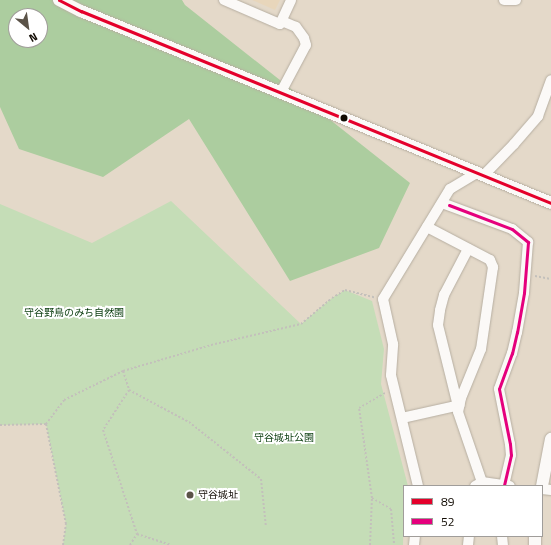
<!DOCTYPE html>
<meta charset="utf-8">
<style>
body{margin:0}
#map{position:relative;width:551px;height:545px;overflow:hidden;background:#e4d9c9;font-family:"Titillium Web","Noto Sans JP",sans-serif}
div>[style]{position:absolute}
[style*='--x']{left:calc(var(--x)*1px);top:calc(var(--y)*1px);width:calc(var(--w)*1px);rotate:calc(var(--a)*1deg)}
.built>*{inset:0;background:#e8d6bb}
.green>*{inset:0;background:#c5ddb7}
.forest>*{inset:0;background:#accd9f}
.path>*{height:2px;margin-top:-1px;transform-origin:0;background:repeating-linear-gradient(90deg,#c3c0bb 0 2px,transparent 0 4px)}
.roads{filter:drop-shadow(0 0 1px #b6aea1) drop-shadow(0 0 1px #b6aea1)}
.minor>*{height:10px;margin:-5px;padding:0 5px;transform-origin:5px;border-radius:5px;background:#fbf9f7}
.tertiary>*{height:12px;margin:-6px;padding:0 6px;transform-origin:6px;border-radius:6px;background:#fbf9f7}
.bus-1>*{height:3px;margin:-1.5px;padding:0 1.5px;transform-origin:1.5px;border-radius:1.5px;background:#e4002b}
.bus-2>*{height:3px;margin:-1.5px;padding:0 1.5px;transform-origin:1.5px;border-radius:1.5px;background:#e5007d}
.dots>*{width:11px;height:11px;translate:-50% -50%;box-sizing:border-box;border:2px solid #fff;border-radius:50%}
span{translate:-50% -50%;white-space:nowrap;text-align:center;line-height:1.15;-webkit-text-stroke:4px #fff;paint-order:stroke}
.park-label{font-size:10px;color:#053809}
.poi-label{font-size:10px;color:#110b03}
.left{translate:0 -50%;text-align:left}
.legend{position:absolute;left:403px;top:485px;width:140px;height:52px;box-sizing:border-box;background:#fff;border:1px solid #a09d9a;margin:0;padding:5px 7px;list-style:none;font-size:12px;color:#110b03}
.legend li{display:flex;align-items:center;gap:8px;height:20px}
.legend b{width:20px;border:1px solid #a09d9a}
.north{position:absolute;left:8px;top:8px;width:40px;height:40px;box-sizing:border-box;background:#fff;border:1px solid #a09d9a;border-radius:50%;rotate:151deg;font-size:11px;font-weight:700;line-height:16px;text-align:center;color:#110b03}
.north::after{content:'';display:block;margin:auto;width:14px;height:18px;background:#5b5348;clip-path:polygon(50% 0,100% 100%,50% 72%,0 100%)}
</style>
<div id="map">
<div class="built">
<div style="clip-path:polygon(252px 0,280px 0,275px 10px)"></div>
</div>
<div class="green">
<div style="clip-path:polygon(171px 201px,301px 324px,332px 298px,345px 290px,372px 301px,384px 349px,381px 384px,408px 486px,404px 486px,403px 545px,63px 545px,66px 524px,46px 424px,0 425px,0 204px,92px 243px)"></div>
</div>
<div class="forest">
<div style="clip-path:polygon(evenodd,0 0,182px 0,185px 5px,410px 183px,379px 248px,290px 281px,189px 119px,103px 177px,19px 149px,0 107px,0 0,16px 16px,40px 16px,40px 40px,16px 40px,16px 16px)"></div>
</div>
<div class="path">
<div style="--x:535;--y:276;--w:16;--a:11"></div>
<div style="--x:123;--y:371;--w:20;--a:72"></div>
<div style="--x:129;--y:390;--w:68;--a:28.1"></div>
<div style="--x:189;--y:422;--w:92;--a:38.4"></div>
<div style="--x:261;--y:479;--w:48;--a:84.1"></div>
<div style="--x:129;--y:390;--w:48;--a:123"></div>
<div style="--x:103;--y:430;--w:109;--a:71.9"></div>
<div style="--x:137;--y:534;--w:35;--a:18"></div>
<div style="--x:0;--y:425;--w:46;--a:-1.2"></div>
<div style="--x:372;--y:498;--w:22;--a:30"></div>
<div style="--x:391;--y:509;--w:36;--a:85"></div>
<div style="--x:63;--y:545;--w:21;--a:-82"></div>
<div style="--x:66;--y:524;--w:102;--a:-101.3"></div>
<div style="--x:46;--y:424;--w:30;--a:-53"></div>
<div style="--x:64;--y:400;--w:66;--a:-26.2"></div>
<div style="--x:123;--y:371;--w:96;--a:-16.4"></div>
<div style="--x:215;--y:344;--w:88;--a:-13.1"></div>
<div style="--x:301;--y:324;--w:40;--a:-40"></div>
<div style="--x:332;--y:298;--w:15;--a:-32"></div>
<div style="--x:345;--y:290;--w:30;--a:14"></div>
<div style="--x:130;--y:545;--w:13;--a:-58"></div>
<div style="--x:370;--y:545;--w:47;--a:-87.6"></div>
<div style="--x:372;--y:498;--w:91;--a:-98.2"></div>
<div style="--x:359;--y:408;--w:30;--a:-30"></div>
</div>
<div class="roads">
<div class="minor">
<div style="--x:224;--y:0;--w:61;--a:23.2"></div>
<div style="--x:280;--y:24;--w:26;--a:-65"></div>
<div style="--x:504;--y:0;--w:12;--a:0"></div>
<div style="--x:281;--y:92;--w:53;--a:-62"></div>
<div style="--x:306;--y:45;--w:7;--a:-106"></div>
<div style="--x:304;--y:38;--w:14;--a:-126"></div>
<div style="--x:296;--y:27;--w:15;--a:-157"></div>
<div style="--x:484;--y:175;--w:43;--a:-45.9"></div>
<div style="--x:514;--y:144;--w:37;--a:-49"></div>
<div style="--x:538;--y:116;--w:38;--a:-70"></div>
<div style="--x:442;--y:203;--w:75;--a:20.4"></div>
<div style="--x:512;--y:229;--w:21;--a:39"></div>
<div style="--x:528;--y:242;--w:51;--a:94.5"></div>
<div style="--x:524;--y:293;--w:40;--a:100"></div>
<div style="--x:517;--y:332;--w:22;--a:103"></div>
<div style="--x:512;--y:353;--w:38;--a:110"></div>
<div style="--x:499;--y:389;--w:56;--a:78.7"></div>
<div style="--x:510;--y:444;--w:11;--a:85"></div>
<div style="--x:511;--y:455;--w:31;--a:103"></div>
<div style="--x:427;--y:227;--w:71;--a:27.6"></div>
<div style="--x:490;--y:260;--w:8;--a:67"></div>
<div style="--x:493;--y:267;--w:83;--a:98.3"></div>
<div style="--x:481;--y:349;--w:53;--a:112.2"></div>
<div style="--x:461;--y:398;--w:14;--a:102"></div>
<div style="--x:458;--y:412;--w:74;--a:71.1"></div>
<div style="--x:482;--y:482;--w:8;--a:150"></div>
<div style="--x:458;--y:406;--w:83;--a:-103.9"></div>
<div style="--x:438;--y:325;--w:15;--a:-82"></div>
<div style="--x:440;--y:310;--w:16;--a:-75"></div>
<div style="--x:444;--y:295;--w:52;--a:-62.4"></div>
<div style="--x:402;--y:418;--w:59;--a:-12.6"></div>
<div style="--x:482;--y:482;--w:28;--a:8"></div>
<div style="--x:418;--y:486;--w:114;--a:-103.7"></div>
<div style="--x:391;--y:375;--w:31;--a:-86"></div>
<div style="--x:393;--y:344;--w:46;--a:-102.5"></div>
<div style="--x:383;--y:299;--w:129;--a:-58.7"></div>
<div style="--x:450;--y:189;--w:33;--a:-31"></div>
<div style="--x:542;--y:489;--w:9;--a:6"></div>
<div style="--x:502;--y:536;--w:9;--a:84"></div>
<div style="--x:414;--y:545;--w:9;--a:-84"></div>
<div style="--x:468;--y:545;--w:9;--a:-84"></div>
</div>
<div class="tertiary">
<div style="--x:59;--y:0;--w:25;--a:27"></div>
<div style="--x:81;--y:11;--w:508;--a:22.22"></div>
<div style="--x:542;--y:486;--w:48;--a:-79.2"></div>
<div style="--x:535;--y:536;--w:9;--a:90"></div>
</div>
</div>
<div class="bus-1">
<div style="--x:59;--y:0;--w:25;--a:27"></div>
<div style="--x:81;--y:11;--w:508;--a:22.22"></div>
</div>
<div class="bus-2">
<div style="--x:449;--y:205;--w:67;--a:20.9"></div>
<div style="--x:512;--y:229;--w:21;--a:39"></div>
<div style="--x:528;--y:242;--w:51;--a:94.5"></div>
<div style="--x:524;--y:293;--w:40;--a:100"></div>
<div style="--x:517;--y:332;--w:22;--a:103"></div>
<div style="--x:512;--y:353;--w:38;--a:110"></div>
<div style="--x:499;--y:389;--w:56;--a:78.7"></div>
<div style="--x:510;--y:444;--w:11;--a:85"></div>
<div style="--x:511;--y:455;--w:31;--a:103"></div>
</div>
<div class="dots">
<div style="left:344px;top:118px;background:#110b03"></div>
<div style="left:190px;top:495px;background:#5b5348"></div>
</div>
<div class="park-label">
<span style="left:74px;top:313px">守谷野鳥のみち自然園</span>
<span style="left:284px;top:438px">守谷城址公園</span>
</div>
<div class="poi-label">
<span class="left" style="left:198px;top:495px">守谷城址</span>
</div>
<ul class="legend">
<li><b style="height:5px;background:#e4002b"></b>89</li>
<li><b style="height:5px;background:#e5007d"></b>52</li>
</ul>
<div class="north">N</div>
</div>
